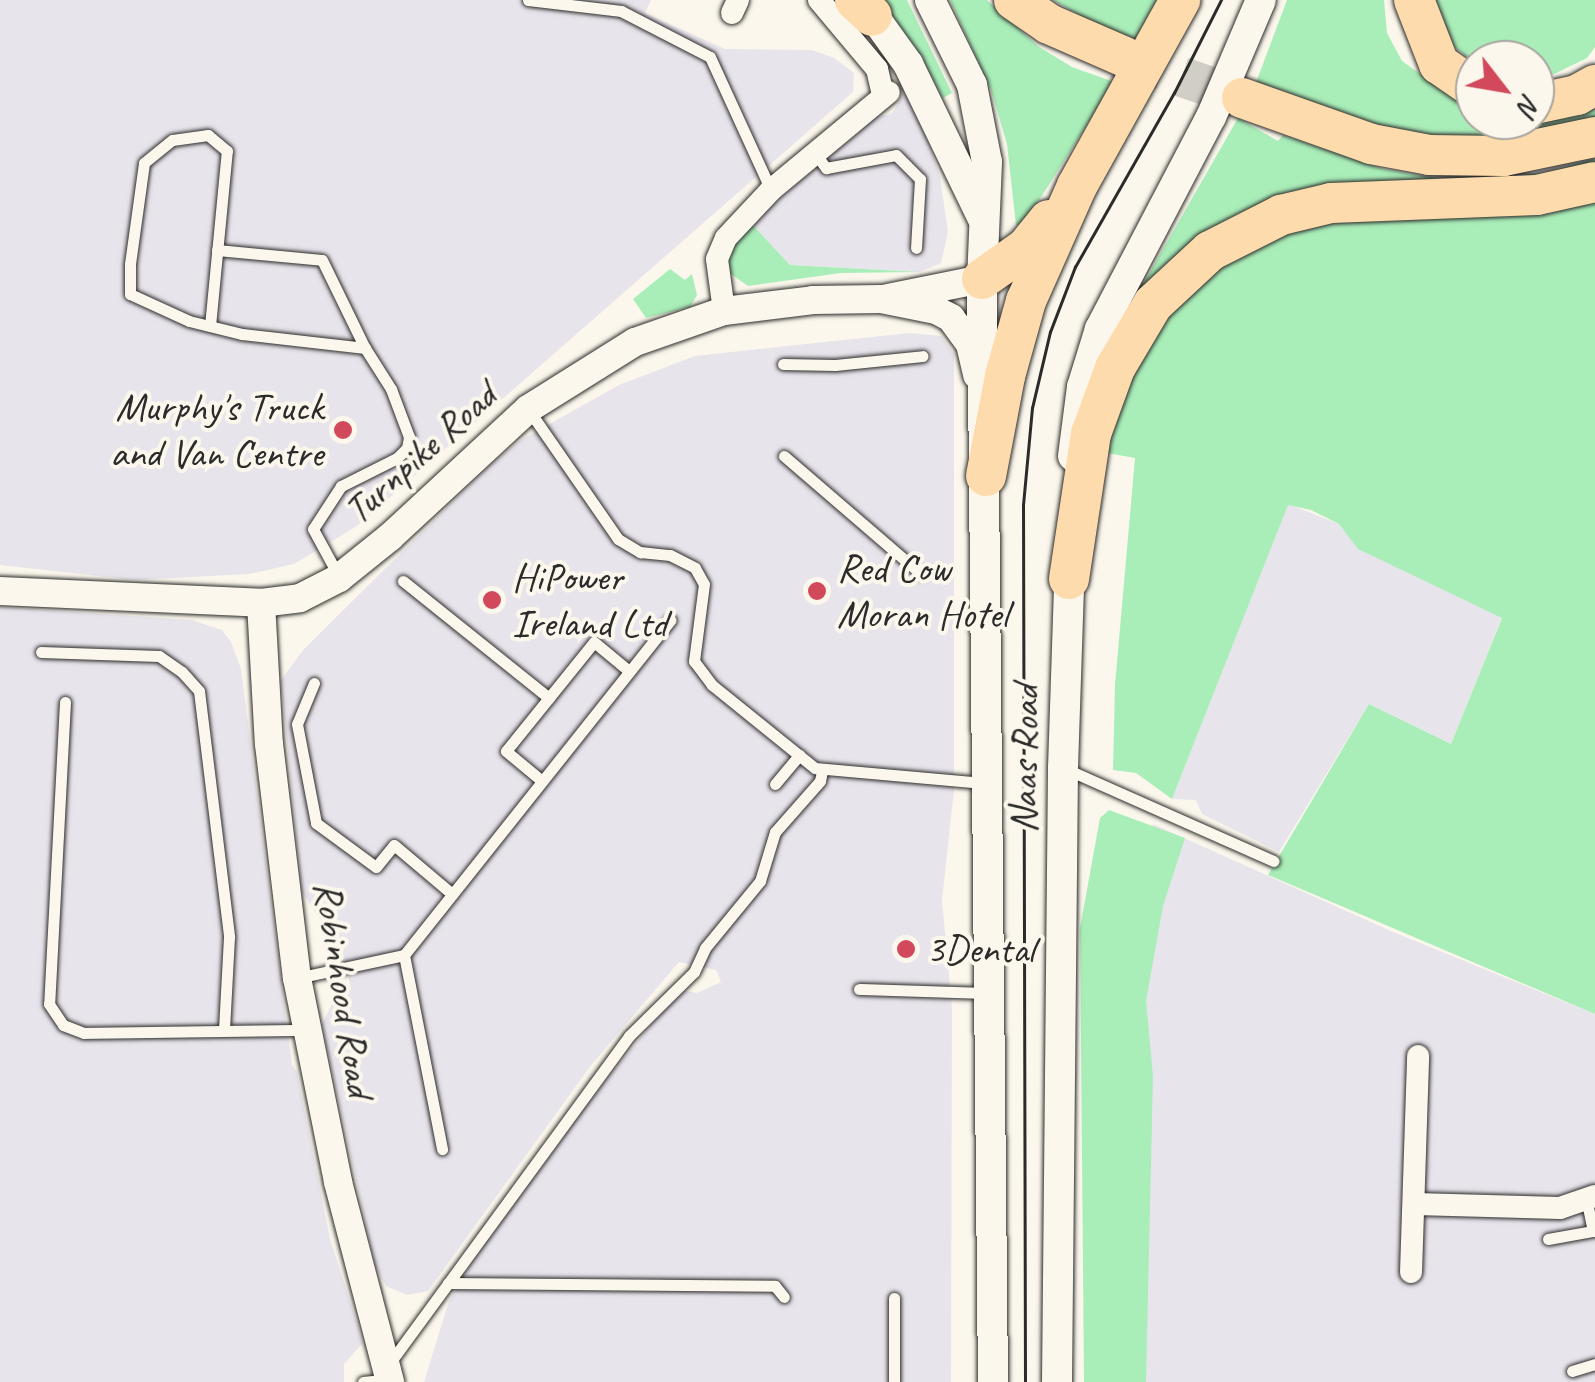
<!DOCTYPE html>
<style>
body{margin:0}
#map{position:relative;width:1595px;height:1382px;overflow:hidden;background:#fbf7ec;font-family:Caveat,sans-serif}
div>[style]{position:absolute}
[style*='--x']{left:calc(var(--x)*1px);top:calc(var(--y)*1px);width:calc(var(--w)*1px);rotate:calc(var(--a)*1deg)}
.built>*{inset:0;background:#e8e4eb}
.green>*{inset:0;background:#a9eeb9}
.motorway-tunnel>*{height:40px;margin-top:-20px;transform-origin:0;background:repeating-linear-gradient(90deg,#d1cec5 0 40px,transparent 0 60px)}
.roads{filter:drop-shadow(0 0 2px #2b2b2b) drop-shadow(0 0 2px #2b2b2b)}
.service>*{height:11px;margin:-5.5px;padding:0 5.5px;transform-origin:5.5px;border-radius:5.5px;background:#fbf7ec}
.minor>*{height:22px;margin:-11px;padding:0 11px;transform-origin:11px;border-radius:11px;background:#fbf7ec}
.tertiary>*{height:28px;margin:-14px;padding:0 14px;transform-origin:14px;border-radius:14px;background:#fbf7ec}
.secondary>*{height:30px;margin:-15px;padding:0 15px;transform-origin:15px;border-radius:15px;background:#fbf7ec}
.motorway>*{height:40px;margin:-20px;padding:0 20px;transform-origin:20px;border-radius:20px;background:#fedbac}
.tram>*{height:2.5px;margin:-1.25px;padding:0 1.25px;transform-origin:1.25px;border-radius:1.25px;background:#2b2b2b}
.dots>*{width:28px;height:28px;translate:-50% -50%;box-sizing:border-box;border:5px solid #fbf7ec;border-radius:50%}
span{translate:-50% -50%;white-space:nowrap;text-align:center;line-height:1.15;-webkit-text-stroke:8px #fbf7ec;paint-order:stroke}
.poi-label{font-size:40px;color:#2b2b2b}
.right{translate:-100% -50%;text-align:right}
.left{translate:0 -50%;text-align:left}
.street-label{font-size:40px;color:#2b2b2b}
.north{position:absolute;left:1455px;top:40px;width:100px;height:100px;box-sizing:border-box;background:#fbf7ec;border:2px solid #a8a59f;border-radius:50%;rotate:121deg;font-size:28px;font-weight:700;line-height:40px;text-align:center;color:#2b2b2b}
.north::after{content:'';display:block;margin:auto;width:35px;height:45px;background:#d1495b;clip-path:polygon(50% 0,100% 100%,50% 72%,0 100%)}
</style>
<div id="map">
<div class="built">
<div style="clip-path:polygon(0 0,651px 0,645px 13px,725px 49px,812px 50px,834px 58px,854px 73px,853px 92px,357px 526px,294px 564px,249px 574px,134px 580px,0 565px)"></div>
<div style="clip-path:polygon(904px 92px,925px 132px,940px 177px,948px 232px,941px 263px,920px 272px,790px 265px,752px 224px,869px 118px,892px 114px)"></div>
<div style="clip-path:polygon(909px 333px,941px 336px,954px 354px,954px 790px,942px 900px,952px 1008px,951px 1382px,424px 1382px,449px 1301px,483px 1244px,562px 1133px,680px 990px,697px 993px,721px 982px,716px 970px,679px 962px,592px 1064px,428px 1291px,407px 1295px,386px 1286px,375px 1266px,322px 1024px,336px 996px,351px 989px,339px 936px,326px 928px,302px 892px,281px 680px,304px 649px,486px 469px,521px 440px,619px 385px,695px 356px)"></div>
<div style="clip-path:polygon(1288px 504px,1339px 524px,1359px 549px,1502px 617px,1451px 744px,1369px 704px,1279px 852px,1202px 814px,1196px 800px,1172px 799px)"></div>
<div style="clip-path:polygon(0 607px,192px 620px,222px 630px,231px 642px,241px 669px,292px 1065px,297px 1072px,330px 1239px,359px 1329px,362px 1344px,344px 1364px,344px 1382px,0 1382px)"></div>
<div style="clip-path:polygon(1153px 824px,1393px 932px,1595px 1014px,1595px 1382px,1085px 1382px)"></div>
</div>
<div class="green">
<div style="clip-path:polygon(880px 0,907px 0,952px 93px,943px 98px,916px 49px)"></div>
<div style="clip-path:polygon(950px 0,987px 0,1039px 47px,1072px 67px,1114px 82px,1024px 224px,1016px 225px,1007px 144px,991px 90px)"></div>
<div style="clip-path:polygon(1053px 0,1157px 0,1135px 39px,1100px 27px)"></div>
<div style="clip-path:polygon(1287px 0,1384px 0,1387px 33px,1402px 61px,1475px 113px,1475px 120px,1527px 124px,1595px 101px,1595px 122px,1573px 132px,1436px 144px,1254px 88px)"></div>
<div style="clip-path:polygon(1427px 0,1595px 0,1595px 47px,1587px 58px,1550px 76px,1535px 77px,1535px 60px,1475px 63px,1453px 46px)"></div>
<div style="clip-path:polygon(1238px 118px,1278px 141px,1283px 135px,1384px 169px,1436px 178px,1546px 173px,1595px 158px,1595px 171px,1394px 186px,1138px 293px)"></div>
<div style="clip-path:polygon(1595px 200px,1595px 1014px,1268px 875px,1369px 704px,1451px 744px,1502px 618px,1358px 549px,1339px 524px,1311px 510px,1288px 505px,1172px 799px,1136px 773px,1113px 770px,1115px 685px,1135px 458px,1107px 453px,1124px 395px,1153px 337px,1201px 278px,1263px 240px,1325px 223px)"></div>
<div style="clip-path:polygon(750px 222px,790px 265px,920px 272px,841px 273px,748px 286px,731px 274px,728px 260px,732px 244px)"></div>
<div style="clip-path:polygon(670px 269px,685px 280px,692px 274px,697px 295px,690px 307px,646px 318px,633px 299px)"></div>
<div style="clip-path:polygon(1109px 810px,1185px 838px,1163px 906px,1146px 1001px,1153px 1076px,1146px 1382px,1084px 1382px,1080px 928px,1100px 818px)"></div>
</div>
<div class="motorway-tunnel">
<div style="--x:1125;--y:57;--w:124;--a:19.3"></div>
</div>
<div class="roads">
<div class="service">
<div style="--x:528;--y:0;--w:94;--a:6.7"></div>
<div style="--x:621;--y:11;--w:100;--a:27.3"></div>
<div style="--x:710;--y:57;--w:146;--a:65.4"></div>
<div style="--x:815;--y:153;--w:19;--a:54"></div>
<div style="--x:826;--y:168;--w:71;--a:-10.5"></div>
<div style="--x:896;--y:155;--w:34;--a:45"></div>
<div style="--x:920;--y:179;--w:69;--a:93.3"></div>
<div style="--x:217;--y:250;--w:105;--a:5.4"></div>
<div style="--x:322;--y:260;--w:98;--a:64"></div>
<div style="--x:210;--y:326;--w:176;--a:-84.5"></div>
<div style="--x:227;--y:151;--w:25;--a:-140"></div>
<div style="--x:208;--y:135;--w:36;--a:172"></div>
<div style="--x:172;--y:140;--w:36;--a:141"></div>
<div style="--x:144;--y:163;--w:102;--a:97.9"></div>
<div style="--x:130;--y:264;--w:30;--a:90"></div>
<div style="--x:130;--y:294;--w:65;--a:24.6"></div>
<div style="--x:189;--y:321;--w:55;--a:13.8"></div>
<div style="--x:242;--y:334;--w:124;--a:6.5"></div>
<div style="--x:365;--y:348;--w:49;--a:57.6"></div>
<div style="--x:391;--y:389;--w:51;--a:69.4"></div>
<div style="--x:409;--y:437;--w:11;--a:100"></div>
<div style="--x:407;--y:448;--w:14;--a:135"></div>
<div style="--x:397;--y:458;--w:63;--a:153.4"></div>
<div style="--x:341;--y:486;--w:51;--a:123.1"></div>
<div style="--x:313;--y:529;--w:52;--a:61.5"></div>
<div style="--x:783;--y:364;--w:52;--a:1.1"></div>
<div style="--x:835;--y:365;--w:88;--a:-5.8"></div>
<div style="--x:528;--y:409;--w:158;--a:55.3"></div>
<div style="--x:618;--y:539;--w:26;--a:31"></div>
<div style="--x:640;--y:552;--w:30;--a:6"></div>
<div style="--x:670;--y:555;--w:28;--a:27"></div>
<div style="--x:695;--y:568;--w:18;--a:61"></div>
<div style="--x:704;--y:584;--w:78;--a:97.4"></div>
<div style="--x:694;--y:661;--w:30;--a:53"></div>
<div style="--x:712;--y:685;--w:132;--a:38.9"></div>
<div style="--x:815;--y:768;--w:169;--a:5.1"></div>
<div style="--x:784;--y:456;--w:179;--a:40.7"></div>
<div style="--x:403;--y:581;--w:187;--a:38.7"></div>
<div style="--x:41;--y:652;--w:118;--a:1.9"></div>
<div style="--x:159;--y:656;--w:28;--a:35"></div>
<div style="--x:182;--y:672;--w:25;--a:48"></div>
<div style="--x:199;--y:691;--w:248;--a:83"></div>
<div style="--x:229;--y:937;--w:91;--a:93.1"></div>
<div style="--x:314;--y:683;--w:44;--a:112.5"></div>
<div style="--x:297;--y:724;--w:101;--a:79.1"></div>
<div style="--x:316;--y:823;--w:74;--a:36.3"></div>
<div style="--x:376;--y:867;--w:28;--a:-51"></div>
<div style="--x:394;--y:845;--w:76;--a:40.2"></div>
<div style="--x:65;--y:702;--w:302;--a:93"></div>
<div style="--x:49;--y:1004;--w:25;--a:56"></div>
<div style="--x:63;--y:1025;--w:22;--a:21"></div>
<div style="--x:84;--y:1033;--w:223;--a:-0.8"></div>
<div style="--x:1066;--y:769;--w:227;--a:23.9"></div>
<div style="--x:542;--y:781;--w:47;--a:-140.2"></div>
<div style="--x:506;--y:751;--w:140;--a:-51.1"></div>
<div style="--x:594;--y:642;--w:45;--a:39.6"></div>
<div style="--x:775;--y:784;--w:38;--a:-50"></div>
<div style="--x:404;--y:955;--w:198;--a:78.9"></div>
<div style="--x:297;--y:978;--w:109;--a:-12.1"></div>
<div style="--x:404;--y:955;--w:428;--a:-51.5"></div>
<div style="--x:859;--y:989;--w:129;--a:1.8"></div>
<div style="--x:1548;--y:1239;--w:46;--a:-10.1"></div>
<div style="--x:1593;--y:1231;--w:33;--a:-102"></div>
<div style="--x:448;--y:1283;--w:327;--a:0.5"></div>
<div style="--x:775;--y:1286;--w:14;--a:51"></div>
<div style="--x:389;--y:1364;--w:406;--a:-53.8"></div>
<div style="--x:629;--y:1036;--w:91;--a:-44.6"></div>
<div style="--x:694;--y:972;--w:26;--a:-65"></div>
<div style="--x:705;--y:948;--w:87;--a:-50.6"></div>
<div style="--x:760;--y:881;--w:51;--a:-73"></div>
<div style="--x:775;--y:832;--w:68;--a:-48.6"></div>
<div style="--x:820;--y:781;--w:10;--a:-79"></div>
<div style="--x:1572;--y:1371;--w:24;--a:-17"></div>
<div style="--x:363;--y:1382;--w:27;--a:-6"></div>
<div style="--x:894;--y:1382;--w:84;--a:-90"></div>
</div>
<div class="minor">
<div style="--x:819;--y:0;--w:90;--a:50"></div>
<div style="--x:877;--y:69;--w:28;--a:77"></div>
<div style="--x:732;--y:13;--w:14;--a:-65"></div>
<div style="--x:724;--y:311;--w:52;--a:-97.7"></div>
<div style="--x:717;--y:259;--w:23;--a:-67"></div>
<div style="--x:726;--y:238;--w:66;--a:-46.8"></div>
<div style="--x:771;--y:190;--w:153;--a:-39.7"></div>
<div style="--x:1415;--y:1204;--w:145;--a:1.6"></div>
<div style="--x:1560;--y:1208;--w:37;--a:-19"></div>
<div style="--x:1411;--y:1272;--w:216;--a:-88.1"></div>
</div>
<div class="tertiary">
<div style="--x:888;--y:298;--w:96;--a:-11.4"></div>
<div style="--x:0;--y:591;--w:261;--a:2.6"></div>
<div style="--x:261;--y:603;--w:39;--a:-7"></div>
<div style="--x:300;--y:598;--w:44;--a:-27.1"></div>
<div style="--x:339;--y:578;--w:65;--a:-38.8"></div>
<div style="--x:390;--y:537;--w:188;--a:-42.8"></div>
<div style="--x:528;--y:409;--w:126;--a:-32.1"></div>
<div style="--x:635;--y:342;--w:94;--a:-19.2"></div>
<div style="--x:724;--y:311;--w:90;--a:-7"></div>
<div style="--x:813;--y:300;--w:68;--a:-0.8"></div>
<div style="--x:881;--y:299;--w:56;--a:11.3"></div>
<div style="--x:936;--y:310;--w:17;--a:28"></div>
<div style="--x:951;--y:318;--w:32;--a:54"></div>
<div style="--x:970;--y:344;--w:32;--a:77"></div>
<div style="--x:261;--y:603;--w:141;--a:86.8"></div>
<div style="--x:269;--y:744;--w:236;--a:83.2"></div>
<div style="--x:297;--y:978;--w:208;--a:78.6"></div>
<div style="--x:338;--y:1182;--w:207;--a:75.4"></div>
</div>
<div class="secondary">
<div style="--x:862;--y:0;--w:79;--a:54.3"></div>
<div style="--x:908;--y:64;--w:170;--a:64.2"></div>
<div style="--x:930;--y:0;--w:95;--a:63.7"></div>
<div style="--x:972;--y:85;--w:78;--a:79"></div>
<div style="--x:987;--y:162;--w:117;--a:92.4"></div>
<div style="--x:982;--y:279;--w:1103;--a:89.43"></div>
<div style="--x:1073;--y:456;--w:70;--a:-82.6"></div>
<div style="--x:1082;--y:387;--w:61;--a:-72.8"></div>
<div style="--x:1100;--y:329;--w:239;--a:-62.4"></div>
<div style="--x:1211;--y:117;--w:127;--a:-66.9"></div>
<div style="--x:1057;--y:1382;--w:614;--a:-89.44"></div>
<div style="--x:1063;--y:768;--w:211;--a:-88.1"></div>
</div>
<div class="motorway">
<div style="--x:855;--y:0;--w:23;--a:43"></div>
<div style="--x:1014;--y:0;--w:42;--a:34.4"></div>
<div style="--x:1049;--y:24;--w:83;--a:23.5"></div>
<div style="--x:1414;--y:0;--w:69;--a:68.7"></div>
<div style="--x:1439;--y:64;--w:44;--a:34.8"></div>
<div style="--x:1242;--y:98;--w:137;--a:19.6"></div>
<div style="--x:1371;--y:144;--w:59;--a:10.7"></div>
<div style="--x:1429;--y:155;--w:75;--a:0.8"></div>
<div style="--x:1504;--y:156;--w:93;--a:-11.8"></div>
<div style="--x:1535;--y:104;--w:43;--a:-12.1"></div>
<div style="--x:1577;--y:95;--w:21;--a:-29"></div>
<div style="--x:982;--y:279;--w:54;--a:-35.2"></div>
<div style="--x:1026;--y:248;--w:36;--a:-51"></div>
<div style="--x:986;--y:476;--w:102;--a:-79.2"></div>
<div style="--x:1005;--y:376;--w:78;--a:-74.4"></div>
<div style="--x:1026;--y:301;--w:126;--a:-66.1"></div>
<div style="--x:1077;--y:186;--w:213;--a:-61"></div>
<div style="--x:1069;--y:579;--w:147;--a:-81.4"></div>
<div style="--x:1091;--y:434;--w:70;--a:-70"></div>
<div style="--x:1115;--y:368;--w:74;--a:-59.3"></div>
<div style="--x:1153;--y:304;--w:78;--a:-42.9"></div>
<div style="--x:1210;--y:251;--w:80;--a:-26.9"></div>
<div style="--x:1281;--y:215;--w:51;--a:-13.5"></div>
<div style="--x:1331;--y:203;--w:206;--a:-2.2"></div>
<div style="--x:1537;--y:195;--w:59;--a:-12.6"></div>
</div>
</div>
<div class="tram">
<div style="--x:1025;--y:1382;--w:877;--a:-90.13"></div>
<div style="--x:1023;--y:505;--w:97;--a:-84.7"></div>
<div style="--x:1032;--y:408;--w:78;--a:-76.7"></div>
<div style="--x:1050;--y:332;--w:70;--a:-69"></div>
<div style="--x:1075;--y:267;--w:200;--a:-60.4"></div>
<div style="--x:1174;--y:93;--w:104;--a:-63.2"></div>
</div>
<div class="dots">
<div style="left:343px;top:430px;background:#d1495b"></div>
<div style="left:817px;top:591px;background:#d1495b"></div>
<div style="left:492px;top:600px;background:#d1495b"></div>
<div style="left:906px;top:949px;background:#d1495b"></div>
</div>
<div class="poi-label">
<span class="right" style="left:323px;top:430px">Murphy's Truck<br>and Van Centre</span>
<span class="left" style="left:837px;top:591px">Red Cow<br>Moran Hotel</span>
<span class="left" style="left:512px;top:600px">HiPower<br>Ireland Ltd</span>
<span class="left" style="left:926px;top:949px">3Dental</span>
</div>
<div class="street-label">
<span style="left:420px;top:453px;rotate:-42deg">Turnpike Road</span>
<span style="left:1024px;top:759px;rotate:-89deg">Naas Road</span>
<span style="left:344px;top:989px;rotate:81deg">Robinhood Road</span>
</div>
<div class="north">N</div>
</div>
